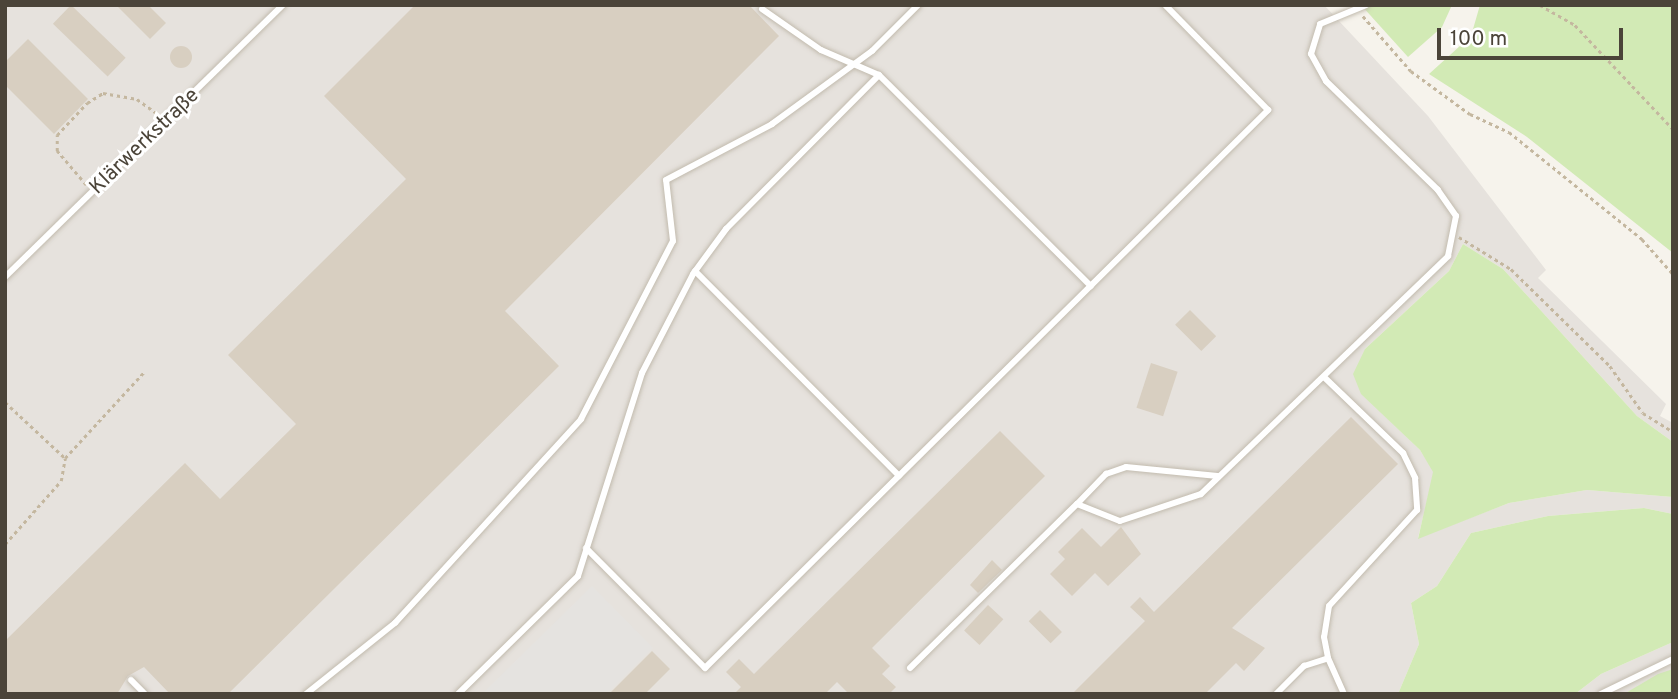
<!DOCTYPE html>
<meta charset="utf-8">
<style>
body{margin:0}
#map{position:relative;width:1678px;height:699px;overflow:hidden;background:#f6f3ec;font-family:Overpass,sans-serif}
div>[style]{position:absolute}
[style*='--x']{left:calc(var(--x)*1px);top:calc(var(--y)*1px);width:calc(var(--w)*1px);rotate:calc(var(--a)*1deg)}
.industrial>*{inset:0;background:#e6e2dd}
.green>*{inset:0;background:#d2eab5}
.parking>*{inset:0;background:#e5e3e0}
.building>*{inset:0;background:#d8cfc1;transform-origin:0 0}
.round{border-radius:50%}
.path>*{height:2.5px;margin-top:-1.25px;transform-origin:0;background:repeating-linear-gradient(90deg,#c4b79f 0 3.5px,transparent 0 7px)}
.roads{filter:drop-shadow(0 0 2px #c2bbae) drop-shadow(0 0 2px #c2bbae)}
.lane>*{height:6px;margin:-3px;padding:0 3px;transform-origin:3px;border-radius:3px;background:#fff}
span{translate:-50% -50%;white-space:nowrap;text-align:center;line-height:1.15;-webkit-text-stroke:6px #fff;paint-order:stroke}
.street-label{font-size:21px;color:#4b4439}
.frame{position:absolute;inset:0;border:7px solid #4b4439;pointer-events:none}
.scale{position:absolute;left:1437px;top:28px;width:186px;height:32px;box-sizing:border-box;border:4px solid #4b4439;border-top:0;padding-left:9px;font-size:21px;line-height:24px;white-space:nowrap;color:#4b4439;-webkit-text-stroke:5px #fff;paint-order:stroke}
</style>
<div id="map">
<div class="industrial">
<div style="clip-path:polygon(5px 5px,1324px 5px,1428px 116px,1546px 270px,1538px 278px,1666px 404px,1660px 416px,1673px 423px,1673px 442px,1637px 416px,1503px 269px,1463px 244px,1449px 271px,1365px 349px,1362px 394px,1420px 450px,1434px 472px,1418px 538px,1509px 503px,1587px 490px,1673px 497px,1673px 514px,1644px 508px,1548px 516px,1471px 533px,1437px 586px,1411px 603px,1419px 644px,1398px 694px,5px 694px)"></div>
<div style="clip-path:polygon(1673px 642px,1673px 669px,1624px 694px,1575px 694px,1601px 674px)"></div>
</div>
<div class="green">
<div style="clip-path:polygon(1361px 5px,1452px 5px,1442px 27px,1408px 57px)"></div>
<div style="clip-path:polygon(1480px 5px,1673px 5px,1673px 253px,1527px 137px,1429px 74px,1471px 36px)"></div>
<div style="clip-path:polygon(1463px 244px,1503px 269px,1637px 416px,1673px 442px,1673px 497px,1587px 490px,1509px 503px,1418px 539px,1433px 472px,1420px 450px,1361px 394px,1353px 374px,1365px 349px,1449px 271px)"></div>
<div style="clip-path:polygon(1644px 508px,1673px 514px,1673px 642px,1601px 674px,1575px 694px,1398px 694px,1419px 644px,1411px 603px,1437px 586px,1471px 533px,1548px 516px)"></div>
<div style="clip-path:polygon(1673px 669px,1673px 694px,1624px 694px,1658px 674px)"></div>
</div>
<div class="parking">
<div style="clip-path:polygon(592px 586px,653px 648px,607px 694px,482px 694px)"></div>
</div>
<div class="building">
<div style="left:71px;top:5px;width:76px;height:26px;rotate:44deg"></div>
<div style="clip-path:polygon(116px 5px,148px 5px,166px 23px,150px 39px)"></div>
<div style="clip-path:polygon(415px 5px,749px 5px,779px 36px,505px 311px,559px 366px,228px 694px,170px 694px,144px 667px,128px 676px,117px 694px,5px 694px,5px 641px,185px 463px,220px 499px,296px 424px,228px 355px,406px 179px,324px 96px)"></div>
<div style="clip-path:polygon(28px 39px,88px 99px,54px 134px,5px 85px,5px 62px)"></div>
<div class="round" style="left:170px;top:46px;width:22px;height:22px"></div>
<div style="left:1190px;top:310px;width:37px;height:21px;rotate:45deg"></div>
<div style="left:1151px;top:363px;width:28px;height:47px;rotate:18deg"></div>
<div style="clip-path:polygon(1351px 417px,1398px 464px,1232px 628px,1265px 648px,1244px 671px,1236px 663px,1205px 694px,1072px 694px,1145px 621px,1130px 607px,1140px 597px,1154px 612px)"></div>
<div style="clip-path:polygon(1000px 431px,1045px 476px,872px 648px,890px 666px,882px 674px,896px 687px,889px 694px,849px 694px,837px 682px,825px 694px,734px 694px,741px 687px,726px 672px,739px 659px,754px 674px)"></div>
<div style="clip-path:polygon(1121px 527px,1141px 554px,1108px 586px,1095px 573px,1072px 596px,1050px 574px,1065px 559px,1058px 552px,1082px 528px,1101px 547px)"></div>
<div style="clip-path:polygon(992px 560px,1002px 570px,978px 593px,970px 585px)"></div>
<div style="left:988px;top:605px;width:21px;height:35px;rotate:43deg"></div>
<div style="left:1040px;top:610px;width:31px;height:16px;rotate:45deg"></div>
<div style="clip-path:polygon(652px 651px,670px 669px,645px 694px,609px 694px)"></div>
</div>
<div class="path">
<div style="--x:1540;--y:5;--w:40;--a:29.7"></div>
<div style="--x:1575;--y:25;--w:143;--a:46.7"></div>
<div style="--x:1363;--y:16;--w:73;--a:48.9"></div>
<div style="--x:1411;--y:71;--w:73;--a:36.1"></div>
<div style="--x:1470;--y:114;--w:43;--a:24.8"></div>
<div style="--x:1509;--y:132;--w:171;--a:38.8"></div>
<div style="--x:1642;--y:239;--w:47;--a:48.5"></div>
<div style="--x:86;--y:185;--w:45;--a:-130.5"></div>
<div style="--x:57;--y:151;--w:16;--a:-90"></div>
<div style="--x:57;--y:135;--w:44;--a:-46.8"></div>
<div style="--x:87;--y:103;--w:19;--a:-32"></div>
<div style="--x:103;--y:93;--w:35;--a:10"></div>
<div style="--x:137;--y:99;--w:27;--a:36"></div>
<div style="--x:1459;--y:237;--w:61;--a:31.6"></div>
<div style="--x:1511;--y:269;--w:139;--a:44.4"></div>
<div style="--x:1610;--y:366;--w:57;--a:54.9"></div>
<div style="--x:1643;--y:413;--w:36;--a:32"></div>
<div style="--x:5;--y:402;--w:81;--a:43"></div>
<div style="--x:5;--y:544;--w:84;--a:-48.4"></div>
<div style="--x:61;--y:481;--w:23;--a:-80"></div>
<div style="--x:65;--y:458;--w:117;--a:-47.4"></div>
</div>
<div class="roads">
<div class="lane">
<div style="--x:762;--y:9;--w:72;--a:34.8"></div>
<div style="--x:821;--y:50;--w:63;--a:23.3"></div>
<div style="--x:879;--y:75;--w:299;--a:44.9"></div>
<div style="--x:695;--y:271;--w:289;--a:45.1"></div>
<div style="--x:5;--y:277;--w:389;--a:-44.4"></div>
<div style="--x:1324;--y:377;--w:110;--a:43.9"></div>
<div style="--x:1403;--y:453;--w:28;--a:64"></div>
<div style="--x:1415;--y:478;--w:32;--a:86"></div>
<div style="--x:1417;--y:510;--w:130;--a:132.5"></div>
<div style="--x:1329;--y:606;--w:31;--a:99"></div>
<div style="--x:1324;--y:637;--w:21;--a:79"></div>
<div style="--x:1077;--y:504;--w:42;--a:-46"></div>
<div style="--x:1106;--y:474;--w:21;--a:-19"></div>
<div style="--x:1126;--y:467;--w:92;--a:5.6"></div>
<div style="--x:586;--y:548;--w:169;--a:45.2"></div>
<div style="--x:705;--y:668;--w:793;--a:-44.74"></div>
<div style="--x:1268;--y:110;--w:147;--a:-134.4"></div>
<div style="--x:910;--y:668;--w:234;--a:-44.5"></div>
<div style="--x:1077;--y:504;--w:46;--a:21.6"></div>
<div style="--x:1120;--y:521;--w:85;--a:-18.4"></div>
<div style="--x:1201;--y:494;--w:343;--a:-43.9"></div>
<div style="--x:1448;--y:256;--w:41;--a:-78.7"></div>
<div style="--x:1456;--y:216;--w:32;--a:-125"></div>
<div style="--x:1438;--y:190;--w:156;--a:-135.8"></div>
<div style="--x:1326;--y:81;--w:31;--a:-119"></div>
<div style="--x:1311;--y:54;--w:31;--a:-73"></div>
<div style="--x:1320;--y:24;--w:50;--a:-22.4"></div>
<div style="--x:131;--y:680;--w:20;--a:45"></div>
<div style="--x:306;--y:694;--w:114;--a:-38.6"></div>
<div style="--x:395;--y:623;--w:276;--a:-47.6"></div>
<div style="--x:581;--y:419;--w:200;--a:-62.7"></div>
<div style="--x:673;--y:241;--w:61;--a:-96.5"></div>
<div style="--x:666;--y:180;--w:120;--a:-27.8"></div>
<div style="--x:772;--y:124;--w:124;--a:-36.1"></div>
<div style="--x:872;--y:51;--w:65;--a:-45"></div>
<div style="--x:458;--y:694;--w:168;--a:-44.5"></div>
<div style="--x:578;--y:576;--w:213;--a:-72.5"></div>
<div style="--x:642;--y:373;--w:111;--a:-62.7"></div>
<div style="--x:693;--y:274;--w:56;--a:-53.7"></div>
<div style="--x:726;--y:229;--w:217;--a:-45.2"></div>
<div style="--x:1276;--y:694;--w:40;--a:-45"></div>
<div style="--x:1304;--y:666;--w:25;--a:-18"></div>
<div style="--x:1328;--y:658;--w:39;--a:66"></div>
<div style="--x:1601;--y:694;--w:80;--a:-25.9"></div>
</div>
</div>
<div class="street-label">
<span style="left:145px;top:142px;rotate:-44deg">Klärwerkstraße</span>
</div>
<div class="frame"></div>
<div class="scale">100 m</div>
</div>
